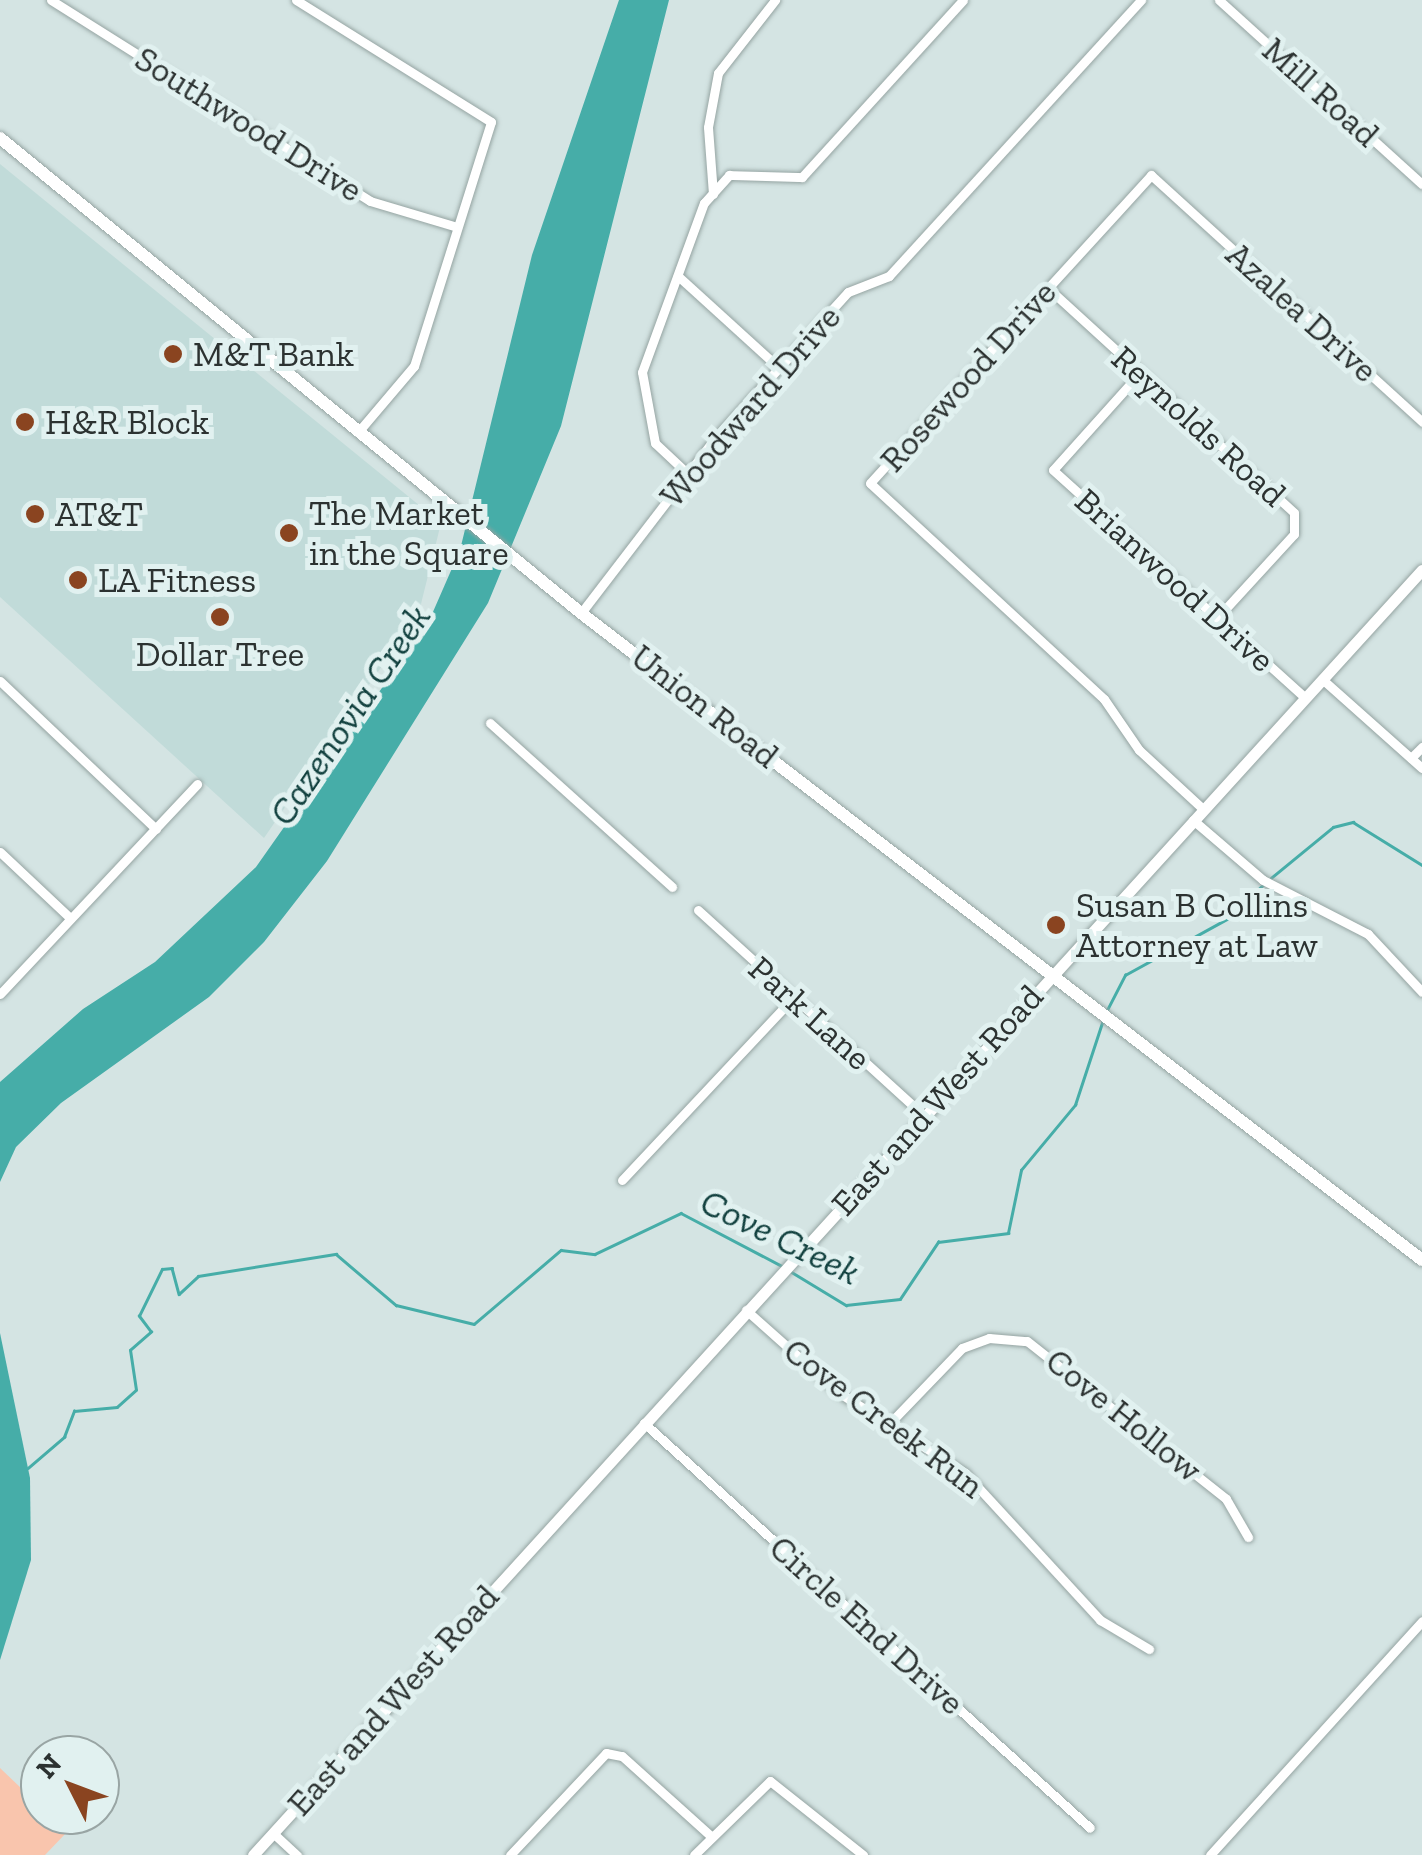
<!DOCTYPE html>
<style>
body{margin:0}
#map{position:relative;width:1422px;height:1855px;overflow:hidden;background:#d4e4e3;font-family:"Zilla Slab",serif}
div>[style]{position:absolute}
[style*='--x']{left:calc(var(--x)*1px);top:calc(var(--y)*1px);width:calc(var(--w)*1px);rotate:calc(var(--a)*1deg)}
.built>*{inset:0;background:#c1dbd9}
.green>*{inset:0;background:#f9c5ad}
.water>*{inset:0;background:#46ada8}
.stream>*{height:2.5px;margin:-1.25px;padding:0 1.25px;transform-origin:1.25px;border-radius:1.25px;background:#46ada8}
.roads{filter:drop-shadow(0 0 2px #95a4a2) drop-shadow(0 0 2px #95a4a2)}
.minor>*{height:9px;margin:-4.5px;padding:0 4.5px;transform-origin:4.5px;border-radius:4.5px;background:#fff}
.tertiary>*{height:11px;margin:-5.5px;padding:0 5.5px;transform-origin:5.5px;border-radius:5.5px;background:#fff}
.secondary>*{height:12px;margin:-6px;padding:0 6px;transform-origin:6px;border-radius:6px;background:#fff}
.dots>*{width:28px;height:28px;translate:-50% -50%;box-sizing:border-box;border:5px solid #e1f1f0;border-radius:50%}
span{translate:-50% -50%;white-space:nowrap;text-align:center;line-height:1.15;-webkit-text-stroke:10px #e1f1f0;paint-order:stroke}
.street-label{font-size:35px;color:#2c3231}
.poi-label{font-size:35px;color:#2c3231}
.left{translate:0 -50%;text-align:left}
.water-label{font-size:38px;color:#12413f;font-style:italic}
.north{position:absolute;left:20px;top:1735px;width:100px;height:100px;box-sizing:border-box;background:#e1f1f0;border:2px solid #99a5a4;border-radius:50%;rotate:312deg;font-size:28px;font-weight:700;line-height:40px;text-align:center;color:#2c3231}
.north::after{content:'';display:block;margin:auto;width:35px;height:45px;background:#8a4420;clip-path:polygon(50% 0,100% 100%,50% 72%,0 100%)}
</style>
<div id="map">
<div class="built">
<div style="clip-path:polygon(0 164px,441px 523px,419px 612px,264px 838px,0 597px)"></div>
</div>
<div class="green">
<div style="clip-path:polygon(0 1768px,67px 1832px,45px 1855px,0 1855px)"></div>
</div>
<div class="water">
<div style="clip-path:polygon(619px 0,669px 0,561px 426px,488px 603px,327px 861px,264px 942px,209px 997px,61px 1103px,16px 1147px,0 1182px,0 1082px,83px 1009px,155px 962px,256px 867px,429px 621px,460px 550px,532px 255px)"></div>
<div style="clip-path:polygon(0 1333px,30px 1478px,31px 1560px,0 1660px)"></div>
</div>
<div class="stream">
<div style="--x:1271;--y:878;--w:80;--a:-39.4"></div>
<div style="--x:1333;--y:827;--w:21;--a:-14"></div>
<div style="--x:1353;--y:822;--w:81;--a:31.9"></div>
<div style="--x:1106;--y:1012;--w:42;--a:-62.8"></div>
<div style="--x:1125;--y:975;--w:116;--a:-28.8"></div>
<div style="--x:1227;--y:919;--w:52;--a:-43.5"></div>
<div style="--x:790;--y:1271;--w:66;--a:31.3"></div>
<div style="--x:846;--y:1305;--w:54;--a:-6.3"></div>
<div style="--x:900;--y:1299;--w:69;--a:-56.3"></div>
<div style="--x:938;--y:1242;--w:71;--a:-7.3"></div>
<div style="--x:1008;--y:1233;--w:64;--a:-78.3"></div>
<div style="--x:1021;--y:1170;--w:85;--a:-50.3"></div>
<div style="--x:1075;--y:1105;--w:89;--a:-71.8"></div>
<div style="--x:28;--y:1468;--w:48;--a:-40.7"></div>
<div style="--x:64;--y:1437;--w:28;--a:-69"></div>
<div style="--x:74;--y:1411;--w:43;--a:-5.3"></div>
<div style="--x:117;--y:1407;--w:25;--a:-42"></div>
<div style="--x:136;--y:1390;--w:40;--a:-98.5"></div>
<div style="--x:130;--y:1350;--w:28;--a:-41"></div>
<div style="--x:151;--y:1332;--w:20;--a:-127"></div>
<div style="--x:139;--y:1316;--w:52;--a:-63.9"></div>
<div style="--x:162;--y:1269;--w:10;--a:-6"></div>
<div style="--x:172;--y:1268;--w:27;--a:75"></div>
<div style="--x:179;--y:1294;--w:26;--a:-43"></div>
<div style="--x:198;--y:1276;--w:140;--a:-9.1"></div>
<div style="--x:336;--y:1254;--w:79;--a:40.4"></div>
<div style="--x:396;--y:1305;--w:80;--a:13.7"></div>
<div style="--x:474;--y:1324;--w:114;--a:-40.4"></div>
<div style="--x:561;--y:1250;--w:34;--a:7"></div>
<div style="--x:595;--y:1254;--w:95;--a:-25.5"></div>
<div style="--x:681;--y:1213;--w:116;--a:27.7"></div>
</div>
<div class="roads">
<div class="minor">
<div style="--x:51;--y:0;--w:377;--a:32.2"></div>
<div style="--x:370;--y:201;--w:91;--a:16.6"></div>
<div style="--x:296;--y:0;--w:230;--a:32"></div>
<div style="--x:491;--y:122;--w:256;--a:107.5"></div>
<div style="--x:414;--y:366;--w:87;--a:130.3"></div>
<div style="--x:1219;--y:0;--w:274;--a:42.2"></div>
<div style="--x:713;--y:194;--w:67;--a:-94.3"></div>
<div style="--x:708;--y:127;--w:55;--a:-79.5"></div>
<div style="--x:718;--y:73;--w:93;--a:-52"></div>
<div style="--x:678;--y:276;--w:137;--a:42.3"></div>
<div style="--x:1048;--y:288;--w:333;--a:42.4"></div>
<div style="--x:1294;--y:513;--w:21;--a:90"></div>
<div style="--x:1294;--y:534;--w:114;--a:132.5"></div>
<div style="--x:1140;--y:373;--w:130;--a:131.9"></div>
<div style="--x:1053;--y:470;--w:340;--a:42.1"></div>
<div style="--x:688;--y:474;--w:45;--a:-136.8"></div>
<div style="--x:655;--y:443;--w:72;--a:-100.4"></div>
<div style="--x:642;--y:372;--w:180;--a:-69.9"></div>
<div style="--x:704;--y:203;--w:38;--a:-48"></div>
<div style="--x:729;--y:175;--w:73;--a:1.6"></div>
<div style="--x:802;--y:177;--w:239;--a:-47.7"></div>
<div style="--x:581;--y:613;--w:222;--a:-52.5"></div>
<div style="--x:716;--y:437;--w:196;--a:-47.7"></div>
<div style="--x:848;--y:292;--w:44;--a:-21.3"></div>
<div style="--x:889;--y:276;--w:374;--a:-47.6"></div>
<div style="--x:1322;--y:679;--w:134;--a:41.7"></div>
<div style="--x:0;--y:681;--w:215;--a:43.5"></div>
<div style="--x:490;--y:723;--w:245;--a:42"></div>
<div style="--x:1411;--y:758;--w:16;--a:-45"></div>
<div style="--x:1203;--y:809;--w:87;--a:-137.3"></div>
<div style="--x:1139;--y:750;--w:62;--a:-124.5"></div>
<div style="--x:1104;--y:699;--w:318;--a:-137.3"></div>
<div style="--x:870;--y:483;--w:417;--a:-47.6"></div>
<div style="--x:1151;--y:175;--w:367;--a:42.3"></div>
<div style="--x:1193;--y:820;--w:92;--a:40.6"></div>
<div style="--x:1263;--y:880;--w:118;--a:27.2"></div>
<div style="--x:1368;--y:934;--w:79;--a:47"></div>
<div style="--x:0;--y:852;--w:96;--a:43.3"></div>
<div style="--x:698;--y:910;--w:304;--a:42.3"></div>
<div style="--x:0;--y:994;--w:288;--a:-46.8"></div>
<div style="--x:622;--y:1180;--w:250;--a:-46.8"></div>
<div style="--x:746;--y:1310;--w:123;--a:41.7"></div>
<div style="--x:838;--y:1392;--w:151;--a:32.5"></div>
<div style="--x:965;--y:1473;--w:200;--a:47.4"></div>
<div style="--x:1100;--y:1620;--w:57;--a:30.6"></div>
<div style="--x:644;--y:1423;--w:602;--a:42.24"></div>
<div style="--x:888;--y:1425;--w:107;--a:-46.1"></div>
<div style="--x:962;--y:1348;--w:29;--a:-20"></div>
<div style="--x:989;--y:1338;--w:38;--a:5"></div>
<div style="--x:1027;--y:1341;--w:254;--a:38.4"></div>
<div style="--x:1226;--y:1499;--w:44;--a:59.9"></div>
<div style="--x:273;--y:1833;--w:33;--a:43"></div>
<div style="--x:510;--y:1855;--w:140;--a:-46.7"></div>
<div style="--x:606;--y:1753;--w:16;--a:11"></div>
<div style="--x:622;--y:1756;--w:120;--a:42"></div>
<div style="--x:694;--y:1855;--w:106;--a:-44.2"></div>
<div style="--x:770;--y:1781;--w:119;--a:38.5"></div>
<div style="--x:1210;--y:1855;--w:316;--a:-47.8"></div>
</div>
<div class="tertiary">
<div style="--x:253;--y:1855;--w:1737;--a:-47.71"></div>
</div>
<div class="secondary">
<div style="--x:0;--y:138;--w:750;--a:39.27"></div>
<div style="--x:581;--y:613;--w:1061;--a:37.57"></div>
</div>
</div>
<div class="dots">
<div style="left:173px;top:354px;background:#8a4420"></div>
<div style="left:25px;top:422px;background:#8a4420"></div>
<div style="left:35px;top:514px;background:#8a4420"></div>
<div style="left:289px;top:533px;background:#8a4420"></div>
<div style="left:78px;top:580px;background:#8a4420"></div>
<div style="left:220px;top:617px;background:#8a4420"></div>
<div style="left:1056px;top:925px;background:#8a4420"></div>
</div>
<div class="street-label">
<span style="left:1321px;top:92px;rotate:42deg">Mill Road</span>
<span style="left:249px;top:124px;rotate:32deg">Southwood Drive</span>
<span style="left:1302px;top:312px;rotate:42deg">Azalea Drive</span>
<span style="left:968px;top:376px;rotate:-48deg">Rosewood Drive</span>
<span style="left:750px;top:406px;rotate:-49deg">Woodward Drive</span>
<span style="left:1199px;top:426px;rotate:42deg">Reynolds Road</span>
<span style="left:1175px;top:580px;rotate:42deg">Brianwood Drive</span>
<span style="left:705px;top:706px;rotate:38deg">Union Road</span>
<span style="left:810px;top:1013px;rotate:42deg">Park Lane</span>
<span style="left:937px;top:1100px;rotate:-48deg">East and West Road</span>
<span style="left:1124px;top:1415px;rotate:39deg">Cove Hollow</span>
<span style="left:884px;top:1418px;rotate:37deg">Cove Creek Run</span>
<span style="left:867px;top:1625px;rotate:42deg">Circle End Drive</span>
<span style="left:393px;top:1700px;rotate:-48deg">East and West Road</span>
</div>
<div class="poi-label">
<span class="left" style="left:193px;top:354px">M&amp;T Bank</span>
<span class="left" style="left:45px;top:422px">H&amp;R Block</span>
<span class="left" style="left:309px;top:533px">The Market<br>in the Square</span>
<span class="left" style="left:55px;top:514px">AT&amp;T</span>
<span class="left" style="left:98px;top:580px">LA Fitness</span>
<span style="left:220px;top:654px">Dollar Tree</span>
<span class="left" style="left:1076px;top:925px">Susan B Collins<br>Attorney at Law</span>
</div>
<div class="water-label">
<span style="left:350px;top:715px;rotate:-56deg">Cazenovia Creek</span>
<span style="left:780px;top:1237px;rotate:26deg">Cove Creek</span>
</div>
<div class="north">N</div>
</div>
